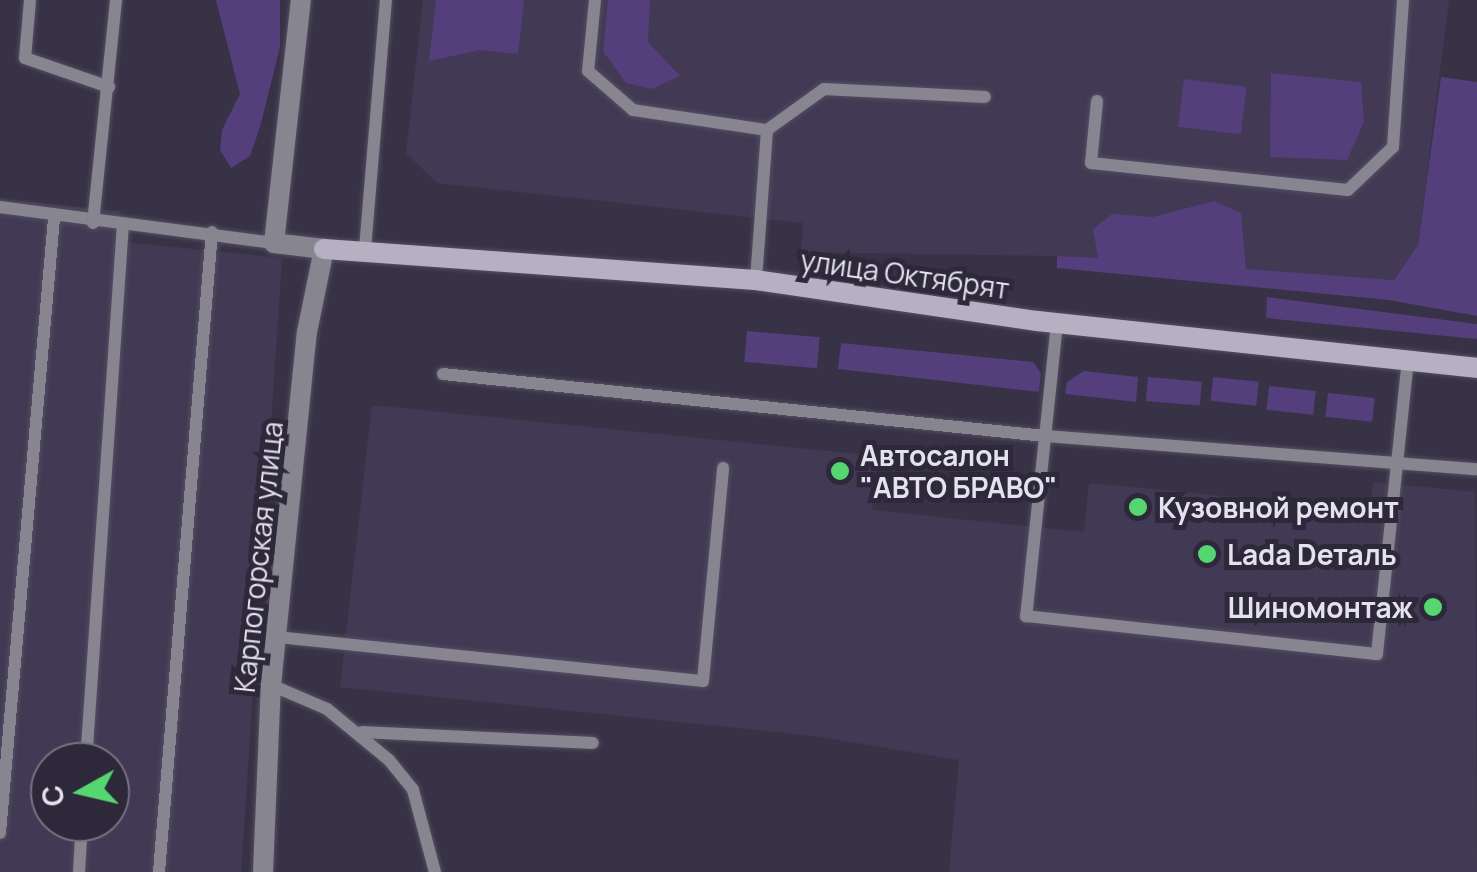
<!DOCTYPE html>
<meta charset="utf-8">
<style>
body{margin:0}
#map{position:relative;width:1477px;height:872px;overflow:hidden;background:#383246;font-family:Manrope,sans-serif}
div>[style]{position:absolute}
[style*='--x']{left:calc(var(--x)*1px);top:calc(var(--y)*1px);width:calc(var(--w)*1px);rotate:calc(var(--a)*1deg)}
.built>*{inset:0;background:#423a54}
.green>*{inset:0;background:#543e7c;transform-origin:0 0}
.roads{filter:drop-shadow(0 0 2px #544e61) drop-shadow(0 0 2px #544e61)}
.lane>*{height:12px;margin:-6px;padding:0 6px;transform-origin:6px;border-radius:6px;background:#87858f}
.street>*{height:20px;margin:-10px;padding:0 10px;transform-origin:10px;border-radius:10px;background:#87858f}
.secondary>*{height:20px;margin:-10px;padding:0 10px;transform-origin:10px;border-radius:10px;background:#b6b1c2}
.dots>*{width:28px;height:28px;translate:-50% -50%;box-sizing:border-box;border:5px solid #2e283b;border-radius:50%}
span{translate:-50% -50%;white-space:nowrap;text-align:center;line-height:1.15;-webkit-text-stroke:10px #2e283b;paint-order:stroke}
.street-label{font-size:28px;color:#e5e2ef}
.poi-label{font-size:28px;color:#e5e2ef;font-weight:700}
.left{translate:0 -50%;text-align:left}
.right{translate:-100% -50%;text-align:right}
.north{position:absolute;left:30px;top:742px;width:100px;height:100px;box-sizing:border-box;background:#2e283b;border:2px solid #777283;border-radius:50%;rotate:262deg;font-size:28px;font-weight:700;line-height:40px;text-align:center;color:#e5e2ef}
.north::after{content:'';display:block;margin:auto;width:35px;height:45px;background:#56d671;clip-path:polygon(50% 0,100% 100%,50% 72%,0 100%)}
</style>
<div id="map">
<div class="built">
<div style="clip-path:polygon(423px 0,1449px 0,1418px 245px,1394px 280px,1057px 256px,801px 252px,803px 223px,437px 183px,406px 153px)"></div>
<div style="clip-path:polygon(evenodd,0 199px,121px 211px,114px 241px,282px 258px,241px 872px,0 872px,0 199px,50px 762px,110px 762px,110px 822px,50px 822px,50px 762px)"></div>
<div style="clip-path:polygon(372px 405px,878px 456px,872px 510px,1084px 532px,1089px 483px,1370px 510px,1373px 482px,1475px 492px,1477px 872px,949px 872px,959px 760px,815px 736px,340px 687px)"></div>
</div>
<div class="green">
<div style="clip-path:polygon(216px 0,280px 0,280px 47px,260px 127px,250px 156px,231px 168px,220px 150px,222px 130px,240px 94px)"></div>
<div style="clip-path:polygon(436px 0,524px 0,518px 54px,480px 50px,429px 61px)"></div>
<div style="clip-path:polygon(608px 0,650px 0,648px 42px,680px 76px,652px 89px,626px 83px,603px 51px)"></div>
<div style="clip-path:polygon(1271px 73px,1361px 82px,1364px 122px,1347px 160px,1270px 157px)"></div>
<div style="clip-path:polygon(1441px 77px,1477px 82px,1477px 316px,1389px 300px,1057px 268px,1057px 256px,1098px 258px,1093px 229px,1112px 214px,1153px 217px,1214px 201px,1241px 213px,1246px 269px,1394px 280px,1418px 245px)"></div>
<div style="left:1184px;top:79px;width:63px;height:48px;rotate:7deg"></div>
<div style="clip-path:polygon(1267px 297px,1477px 324px,1477px 339px,1266px 318px)"></div>
<div style="left:747px;top:331px;width:73px;height:31px;rotate:5deg"></div>
<div style="clip-path:polygon(841px 343px,1033px 362px,1041px 373px,1039px 392px,838px 369px)"></div>
<div style="clip-path:polygon(1084px 371px,1138px 377px,1136px 402px,1065px 394px,1067px 382px)"></div>
<div style="left:1148px;top:377px;width:54px;height:24px;rotate:5deg"></div>
<div style="left:1213px;top:377px;width:46px;height:24px;rotate:6deg"></div>
<div style="left:1269px;top:386px;width:47px;height:24px;rotate:6deg"></div>
<div style="left:1328px;top:393px;width:47px;height:24px;rotate:6deg"></div>
</div>
<div class="roads">
<div class="lane">
<div style="--x:30;--y:0;--w:58;--a:94.9"></div>
<div style="--x:25;--y:58;--w:89;--a:19"></div>
<div style="--x:595;--y:0;--w:71;--a:95.6"></div>
<div style="--x:588;--y:71;--w:60;--a:40.9"></div>
<div style="--x:633;--y:110;--w:135;--a:8.5"></div>
<div style="--x:1097;--y:101;--w:62;--a:95.5"></div>
<div style="--x:1091;--y:163;--w:258;--a:6"></div>
<div style="--x:1348;--y:190;--w:62;--a:-43.7"></div>
<div style="--x:1393;--y:147;--w:147;--a:-86.1"></div>
<div style="--x:0;--y:207;--w:276;--a:7.5"></div>
<div style="--x:93;--y:223;--w:224;--a:-84.1"></div>
<div style="--x:365;--y:249;--w:250;--a:-85.2"></div>
<div style="--x:756;--y:280;--w:150;--a:-85.8"></div>
<div style="--x:767;--y:130;--w:70;--a:-35.7"></div>
<div style="--x:824;--y:89;--w:161;--a:2.8"></div>
<div style="--x:1057;--y:323;--w:295;--a:96"></div>
<div style="--x:1026;--y:616;--w:353;--a:6.2"></div>
<div style="--x:1377;--y:654;--w:296;--a:-84"></div>
<div style="--x:443;--y:374;--w:605;--a:5.88"></div>
<div style="--x:1045;--y:436;--w:433;--a:4.4"></div>
<div style="--x:277;--y:637;--w:428;--a:5.9"></div>
<div style="--x:703;--y:681;--w:214;--a:-84.6"></div>
<div style="--x:271;--y:685;--w:61;--a:23.2"></div>
<div style="--x:327;--y:709;--w:80;--a:39.4"></div>
<div style="--x:389;--y:760;--w:38;--a:51"></div>
<div style="--x:413;--y:790;--w:85;--a:75"></div>
<div style="--x:362;--y:732;--w:231;--a:2.7"></div>
<div style="--x:86;--y:762;--w:540;--a:-86.07"></div>
<div style="--x:0;--y:833;--w:617;--a:-84.98"></div>
<div style="--x:79;--y:872;--w:50;--a:-86.6"></div>
<div style="--x:159;--y:872;--w:642;--a:-85.27"></div>
</div>
<div class="street">
<div style="--x:263;--y:872;--w:187;--a:-87.6"></div>
<div style="--x:271;--y:685;--w:355;--a:-84.2"></div>
<div style="--x:307;--y:332;--w:85;--a:-78.4"></div>
<div style="--x:324;--y:249;--w:50;--a:-173.2"></div>
<div style="--x:274;--y:243;--w:244;--a:-83.7"></div>
</div>
<div class="secondary">
<div style="--x:324;--y:249;--w:433;--a:4.1"></div>
<div style="--x:756;--y:280;--w:285;--a:8.3"></div>
<div style="--x:1038;--y:321;--w:442;--a:6.1"></div>
</div>
</div>
<div class="dots">
<div style="left:840px;top:471px;background:#56d671"></div>
<div style="left:1138px;top:507px;background:#56d671"></div>
<div style="left:1207px;top:554px;background:#56d671"></div>
<div style="left:1433px;top:607px;background:#56d671"></div>
</div>
<div class="street-label">
<span style="left:905px;top:274px;rotate:8deg">улица Октябрят</span>
<span style="left:258px;top:557px;rotate:-84deg">Карпогорская улица</span>
</div>
<div class="poi-label">
<span class="left" style="left:860px;top:471px">Автосалон<br>"АВТО БРАВО"</span>
<span class="left" style="left:1158px;top:507px">Кузовной ремонт</span>
<span class="left" style="left:1227px;top:554px">Lada Dеталь</span>
<span class="right" style="left:1413px;top:607px">Шиномонтаж</span>
</div>
<div class="north">С</div>
</div>
